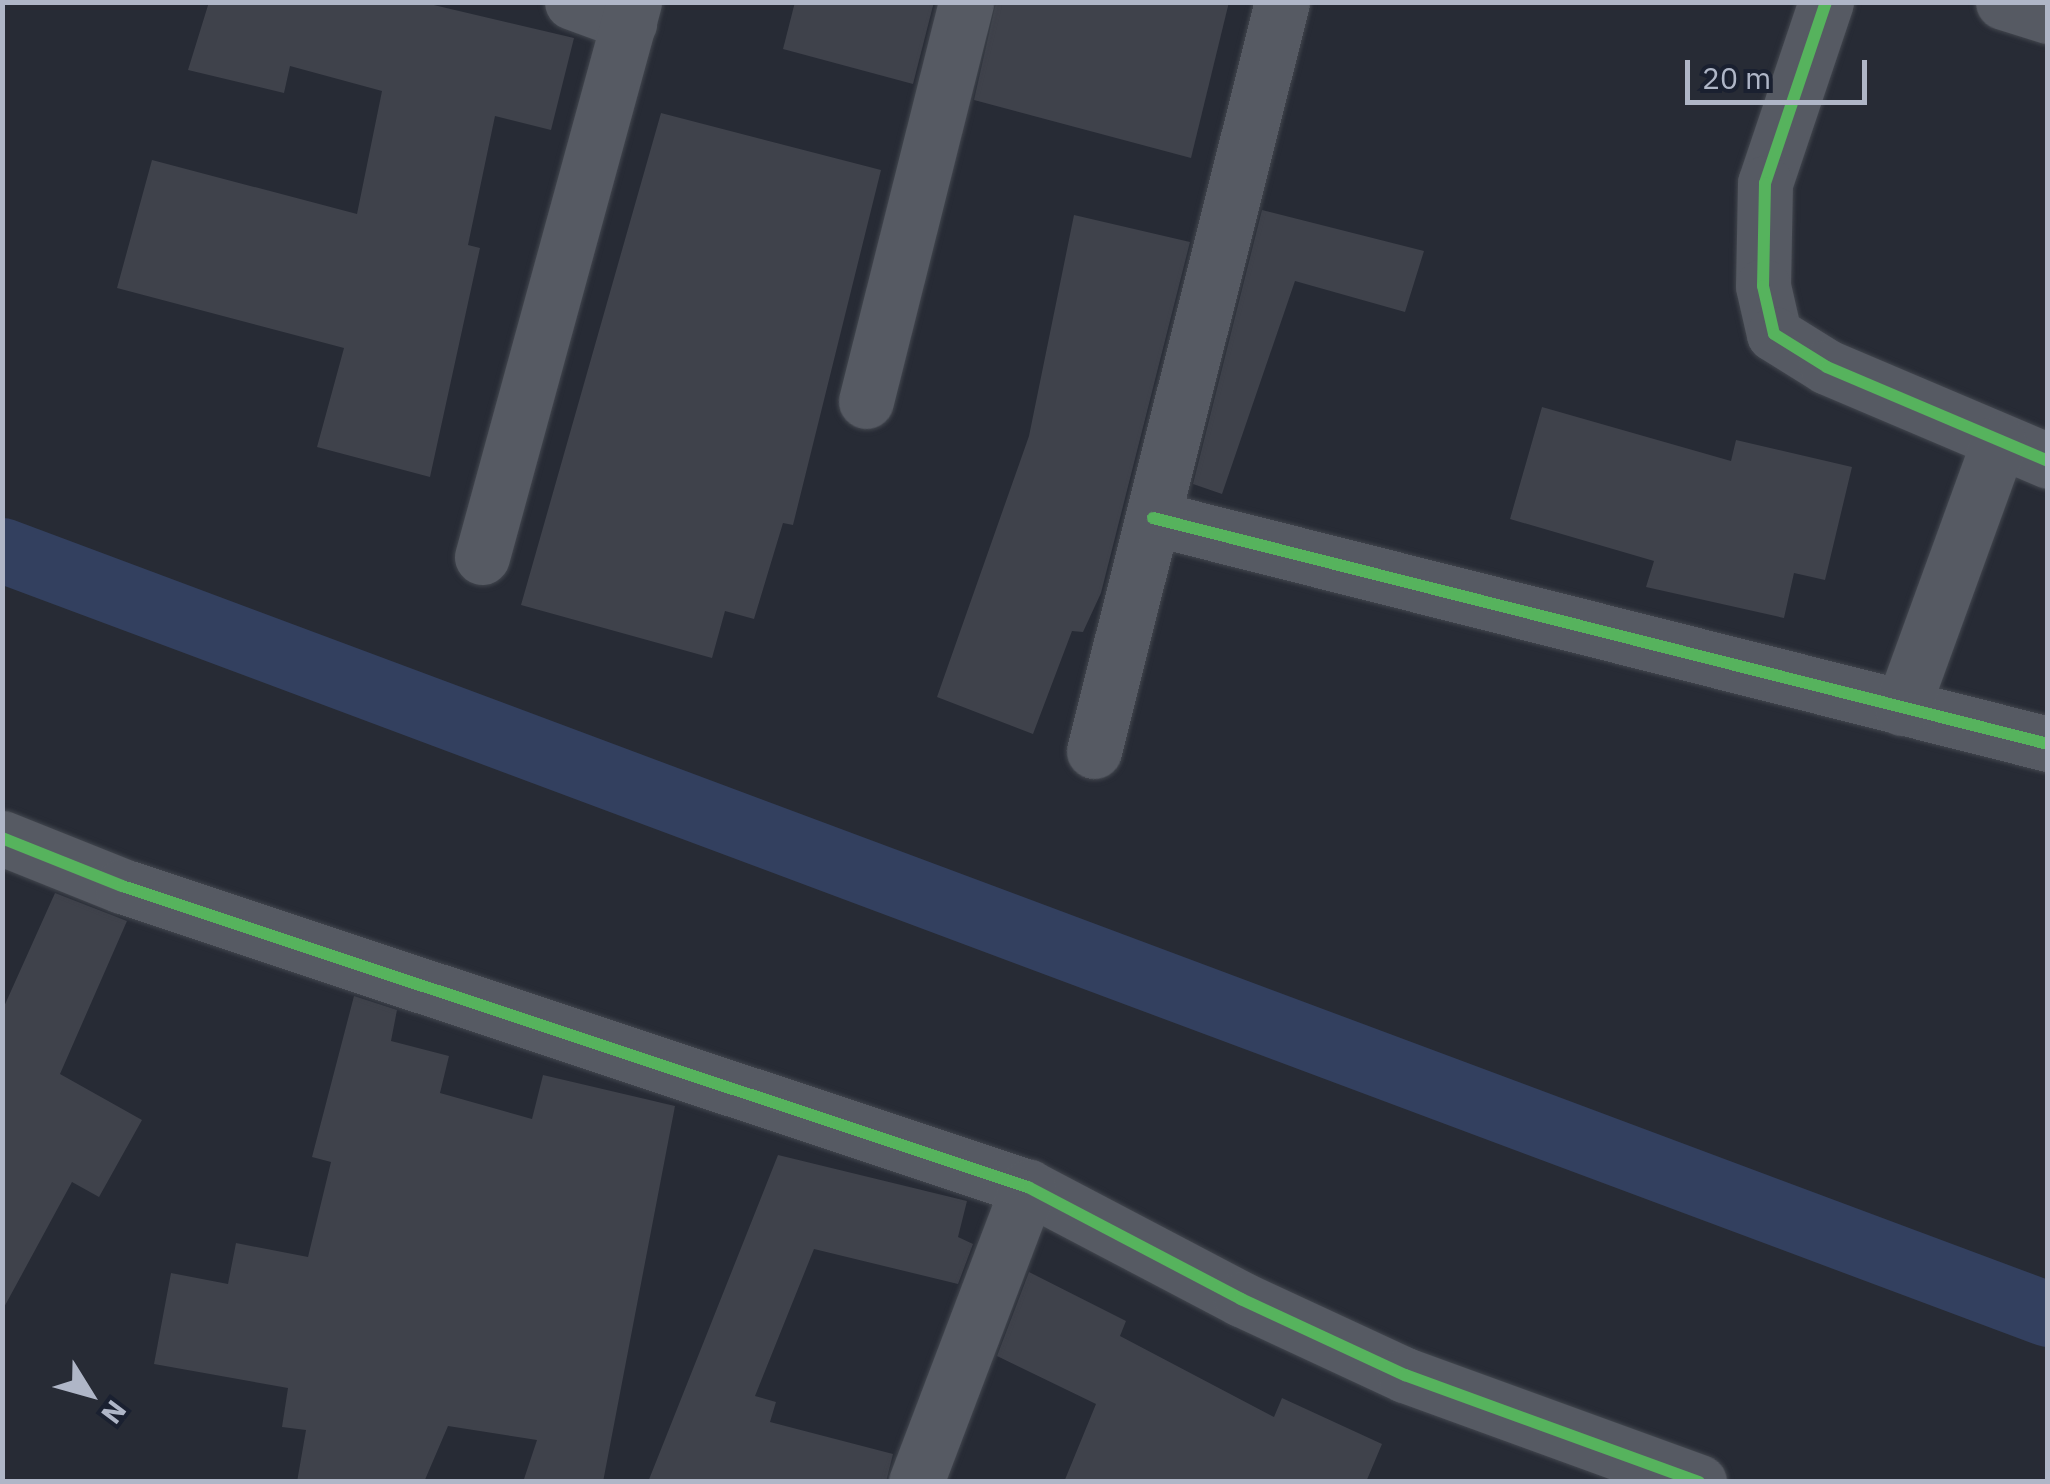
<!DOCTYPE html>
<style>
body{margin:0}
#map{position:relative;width:2050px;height:1484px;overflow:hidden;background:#272b35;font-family:"IBM Plex Sans",sans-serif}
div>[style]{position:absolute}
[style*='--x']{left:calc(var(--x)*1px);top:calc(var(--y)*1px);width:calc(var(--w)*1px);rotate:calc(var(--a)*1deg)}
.canal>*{height:65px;margin:-32.5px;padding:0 32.5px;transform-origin:32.5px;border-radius:32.5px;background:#33405f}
.building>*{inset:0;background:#3f424b}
.roads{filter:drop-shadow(0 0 2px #42464e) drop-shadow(0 0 2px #42464e)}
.minor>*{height:55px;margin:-27.5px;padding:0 27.5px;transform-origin:27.5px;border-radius:27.5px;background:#565a63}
.cycleway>*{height:12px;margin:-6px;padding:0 6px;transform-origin:6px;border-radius:6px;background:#56b35d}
span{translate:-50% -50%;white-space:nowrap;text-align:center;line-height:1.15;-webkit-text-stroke:8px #1a2030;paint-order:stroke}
.frame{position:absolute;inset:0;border:5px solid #afb6c7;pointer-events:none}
.north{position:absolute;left:40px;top:1344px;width:100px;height:100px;-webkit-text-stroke:8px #1a2030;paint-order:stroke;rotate:127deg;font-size:28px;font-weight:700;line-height:40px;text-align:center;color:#afb6c7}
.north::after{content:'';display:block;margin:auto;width:35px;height:45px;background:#afb6c7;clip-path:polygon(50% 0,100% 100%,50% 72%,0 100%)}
.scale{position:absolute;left:1685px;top:60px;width:182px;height:45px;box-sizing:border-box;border:5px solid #afb6c7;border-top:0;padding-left:12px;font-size:30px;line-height:35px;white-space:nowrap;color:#afb6c7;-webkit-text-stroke:8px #1a2030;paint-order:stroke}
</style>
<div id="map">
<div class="canal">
<div style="--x:2;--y:550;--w:2184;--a:20.48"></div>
</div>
<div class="building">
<div style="clip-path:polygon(209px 2px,421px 2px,574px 38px,551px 130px,495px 116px,468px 245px,480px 248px,430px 477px,317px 447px,344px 348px,117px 288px,152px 160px,357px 214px,382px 91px,290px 66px,284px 93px,188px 70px)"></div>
<div style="clip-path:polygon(795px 2px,934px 2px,913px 84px,783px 49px)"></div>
<div style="clip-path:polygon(996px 2px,1229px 2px,1191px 158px,974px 100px)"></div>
<div style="clip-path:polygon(661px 113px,881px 170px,793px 525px,783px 523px,754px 619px,725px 611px,712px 658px,521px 605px)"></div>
<div style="clip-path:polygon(1262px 210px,1424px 251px,1405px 312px,1295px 281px,1222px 494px,1193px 484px)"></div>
<div style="clip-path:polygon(1074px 215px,1190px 242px,1101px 593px,1083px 632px,1072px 631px,1033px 734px,937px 697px,1029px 436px)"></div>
<div style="clip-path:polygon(1542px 407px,1731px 461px,1736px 440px,1852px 467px,1825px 580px,1794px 573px,1784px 618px,1646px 587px,1654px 561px,1510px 519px)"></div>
<div style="clip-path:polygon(55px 893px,127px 921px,60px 1074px,142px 1120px,99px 1197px,72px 1182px,2px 1311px,2px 1011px)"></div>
<div style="clip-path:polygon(354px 996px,397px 1010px,391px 1041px,449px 1056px,440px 1093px,532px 1119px,543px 1075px,675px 1106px,603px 1482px,523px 1482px,537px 1440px,448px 1426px,424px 1482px,297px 1482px,306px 1430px,282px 1427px,288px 1388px,154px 1364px,171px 1273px,228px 1284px,236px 1243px,308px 1257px,331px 1162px,312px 1157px)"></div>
<div style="clip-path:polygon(778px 1155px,967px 1201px,958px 1237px,973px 1244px,958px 1284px,814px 1249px,755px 1396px,776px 1402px,770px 1422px,893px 1454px,886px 1482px,648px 1482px)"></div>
<div style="clip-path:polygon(1029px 1272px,1126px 1321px,1120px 1336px,1274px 1417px,1282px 1398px,1382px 1444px,1366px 1482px,1064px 1482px,1096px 1404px,997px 1356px)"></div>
</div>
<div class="roads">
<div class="minor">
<div style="--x:572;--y:2;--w:61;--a:20.2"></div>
<div style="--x:1826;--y:2;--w:191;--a:108.6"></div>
<div style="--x:1765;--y:183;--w:103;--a:91.1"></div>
<div style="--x:1763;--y:286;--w:49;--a:77.1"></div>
<div style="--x:1774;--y:334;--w:62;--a:31.9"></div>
<div style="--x:1827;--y:367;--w:240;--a:23"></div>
<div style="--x:2003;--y:2;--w:47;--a:17.3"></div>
<div style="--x:866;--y:401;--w:411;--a:-75.9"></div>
<div style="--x:1153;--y:518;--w:923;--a:14.17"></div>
<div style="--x:482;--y:557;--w:575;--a:-74.68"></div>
<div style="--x:1902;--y:708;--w:283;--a:-70"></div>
<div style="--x:1094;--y:751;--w:772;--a:-75.91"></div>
<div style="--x:2;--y:838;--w:129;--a:21.8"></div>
<div style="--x:122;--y:886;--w:955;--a:18.38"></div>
<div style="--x:1028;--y:1187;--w:241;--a:27.7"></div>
<div style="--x:1241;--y:1299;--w:181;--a:24.9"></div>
<div style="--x:1405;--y:1375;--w:313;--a:20"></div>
<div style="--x:916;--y:1482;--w:316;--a:-69.2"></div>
</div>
</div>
<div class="cycleway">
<div style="--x:1826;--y:2;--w:191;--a:108.6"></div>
<div style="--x:1765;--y:183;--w:103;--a:91.1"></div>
<div style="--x:1763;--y:286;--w:49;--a:77.1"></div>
<div style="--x:1774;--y:334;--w:62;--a:31.9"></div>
<div style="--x:1827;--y:367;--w:240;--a:23"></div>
<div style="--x:1153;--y:518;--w:923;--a:14.17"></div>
<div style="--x:2;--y:838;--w:129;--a:21.8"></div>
<div style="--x:122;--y:886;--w:955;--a:18.38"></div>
<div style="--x:1028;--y:1187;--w:241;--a:27.7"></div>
<div style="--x:1241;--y:1299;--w:181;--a:24.9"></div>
<div style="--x:1405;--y:1375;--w:313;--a:20"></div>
</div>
<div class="frame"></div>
<div class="north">N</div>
<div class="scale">20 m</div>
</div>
